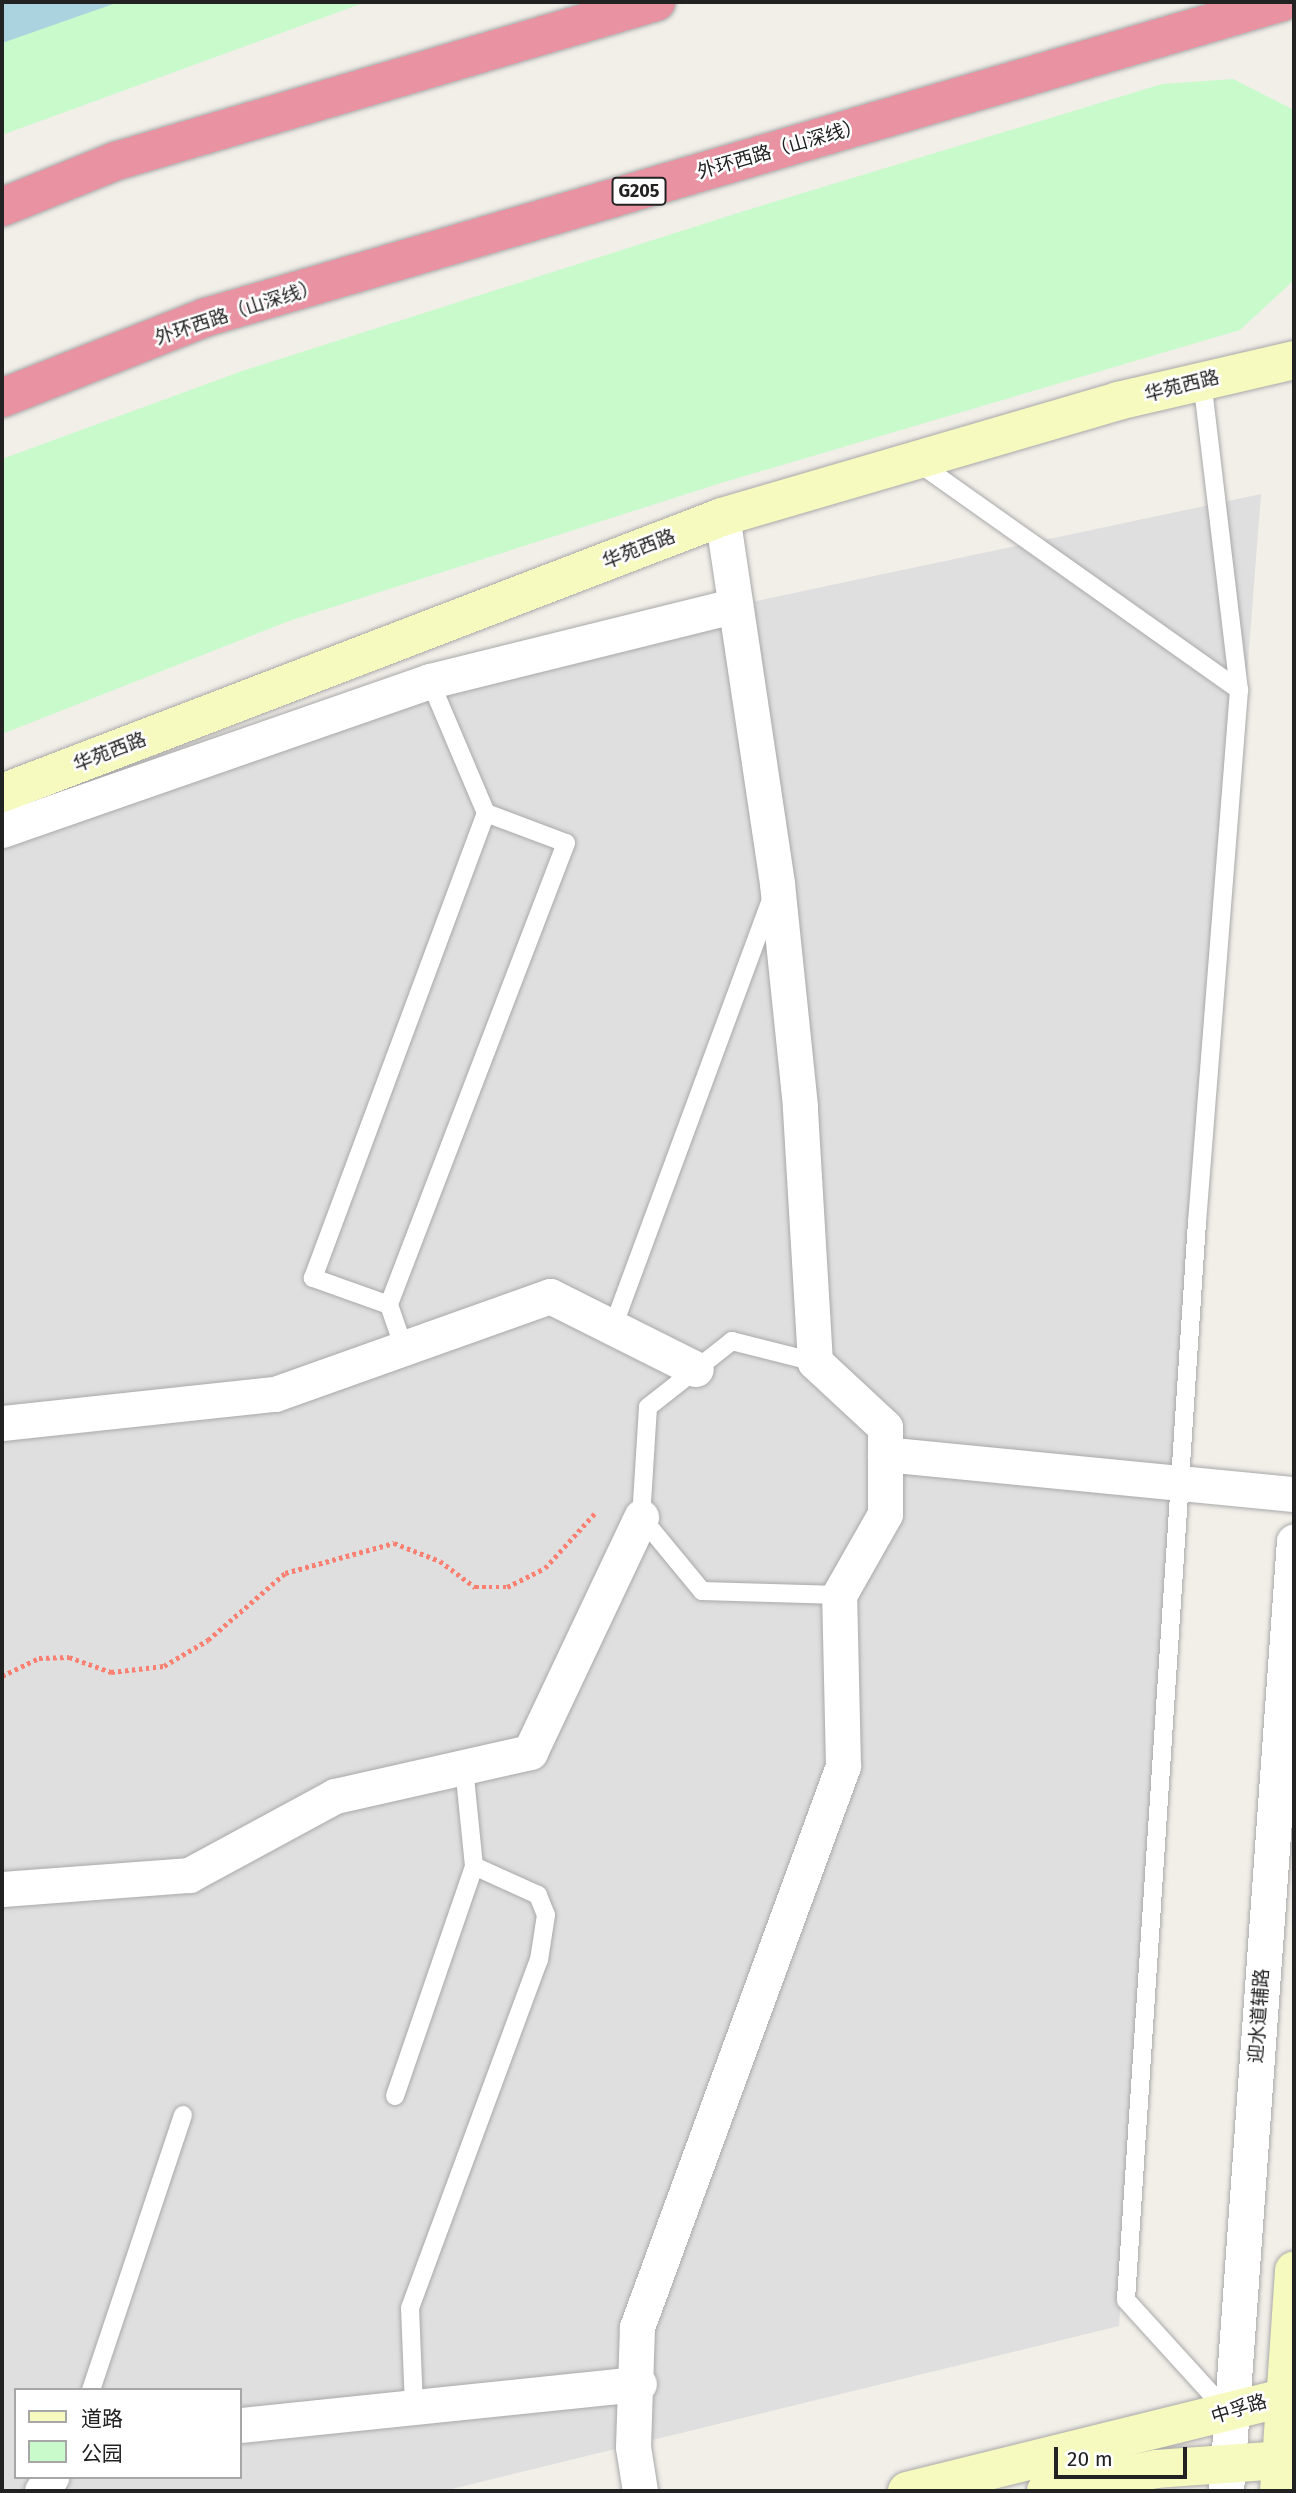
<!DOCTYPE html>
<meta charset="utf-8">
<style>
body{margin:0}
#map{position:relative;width:1296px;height:2493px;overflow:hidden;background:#f2efe9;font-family:"Fira Sans","Noto Sans SC",sans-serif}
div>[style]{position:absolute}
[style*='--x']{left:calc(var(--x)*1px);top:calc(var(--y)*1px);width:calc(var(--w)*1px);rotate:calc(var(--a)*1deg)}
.residential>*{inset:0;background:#e0dfdf}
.park>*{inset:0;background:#c8facc}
.water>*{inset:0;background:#aad3df}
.path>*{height:4.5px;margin-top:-2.25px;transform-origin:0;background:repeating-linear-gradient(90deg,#fa8072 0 3.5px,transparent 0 7px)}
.roads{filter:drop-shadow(0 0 2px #a9a9a9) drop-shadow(0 0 2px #a9a9a9)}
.lane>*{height:18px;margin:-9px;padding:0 9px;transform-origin:9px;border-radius:9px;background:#fff}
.street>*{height:35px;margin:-17.5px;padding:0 17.5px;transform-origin:17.5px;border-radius:17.5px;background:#fff}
.secondary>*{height:38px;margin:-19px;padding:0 19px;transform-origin:19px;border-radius:19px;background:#f7fabf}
.highway>*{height:38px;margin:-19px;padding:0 19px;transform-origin:19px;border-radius:19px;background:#e892a2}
span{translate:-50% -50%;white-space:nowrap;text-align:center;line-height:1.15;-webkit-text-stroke:5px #fff;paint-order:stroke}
.shield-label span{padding:2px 5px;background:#fff;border:2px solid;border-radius:5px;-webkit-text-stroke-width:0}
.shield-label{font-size:18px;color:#222;font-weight:700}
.street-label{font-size:19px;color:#222}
.frame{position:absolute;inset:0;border:4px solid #222;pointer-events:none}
.legend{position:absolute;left:14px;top:2388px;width:228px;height:91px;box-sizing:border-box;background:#fff;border:2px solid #a7a7a7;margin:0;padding:9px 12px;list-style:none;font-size:21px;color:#222}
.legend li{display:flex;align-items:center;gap:14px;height:35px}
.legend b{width:35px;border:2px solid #a7a7a7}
.scale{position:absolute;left:1054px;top:2447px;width:133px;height:32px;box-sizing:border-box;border:4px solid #222;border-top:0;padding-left:9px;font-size:21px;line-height:24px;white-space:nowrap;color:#222;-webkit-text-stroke:5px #fff;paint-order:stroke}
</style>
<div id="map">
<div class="residential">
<div style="clip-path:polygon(evenodd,1261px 494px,1119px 2326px,444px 2491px,2px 2491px,2px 839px,104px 797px,733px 606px,1261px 494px,16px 2390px,240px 2390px,240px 2477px,16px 2477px,16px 2390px)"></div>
</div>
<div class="park">
<div style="clip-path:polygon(2px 2px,366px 2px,2px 135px)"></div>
<div style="clip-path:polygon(1233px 79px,1294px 110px,1294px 280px,1240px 330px,721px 483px,289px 621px,2px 734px,2px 459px,242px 371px,741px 212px,1162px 84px)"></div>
</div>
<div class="water">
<div style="clip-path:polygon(2px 2px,119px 2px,2px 43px)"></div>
</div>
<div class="path">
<div style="--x:2;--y:1676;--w:41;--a:-25.9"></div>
<div style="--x:39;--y:1658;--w:30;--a:-2"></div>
<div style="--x:69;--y:1657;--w:45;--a:19.7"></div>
<div style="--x:111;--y:1672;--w:53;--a:-6.5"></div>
<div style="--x:164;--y:1666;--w:51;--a:-30.6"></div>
<div style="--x:208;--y:1640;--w:102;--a:-41"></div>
<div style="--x:285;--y:1573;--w:113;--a:-15.4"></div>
<div style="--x:394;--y:1543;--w:49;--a:21.4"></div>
<div style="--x:440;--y:1561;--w:44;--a:36.6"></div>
<div style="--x:475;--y:1587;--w:32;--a:0"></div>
<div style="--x:507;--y:1587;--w:42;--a:-26.6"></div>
<div style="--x:545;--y:1568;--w:74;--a:-47.7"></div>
</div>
<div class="roads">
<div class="lane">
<div style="--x:1202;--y:380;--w:312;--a:83.2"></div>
<div style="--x:1239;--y:690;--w:534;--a:94.51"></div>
<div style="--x:1197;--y:1222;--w:1080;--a:93.77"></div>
<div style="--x:1126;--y:2300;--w:153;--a:47.7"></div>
<div style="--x:916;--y:461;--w:396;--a:35.3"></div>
<div style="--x:430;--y:681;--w:143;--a:67"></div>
<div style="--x:486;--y:813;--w:85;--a:20.6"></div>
<div style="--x:566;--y:843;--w:495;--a:111"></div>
<div style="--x:389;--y:1305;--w:81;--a:-160.4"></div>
<div style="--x:313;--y:1278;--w:496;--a:-69.6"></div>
<div style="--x:389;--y:1305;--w:46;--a:70.8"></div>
<div style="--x:613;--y:1327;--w:456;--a:-69.7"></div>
<div style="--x:815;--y:1362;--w:86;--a:-165.8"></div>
<div style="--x:732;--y:1341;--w:107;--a:141.8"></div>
<div style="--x:648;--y:1407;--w:110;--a:93.6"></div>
<div style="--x:641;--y:1517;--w:96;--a:50.5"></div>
<div style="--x:702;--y:1591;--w:137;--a:1.7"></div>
<div style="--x:395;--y:2096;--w:243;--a:-71"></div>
<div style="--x:474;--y:1866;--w:100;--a:-95.8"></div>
<div style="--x:91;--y:2390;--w:290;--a:-71.5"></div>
<div style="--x:414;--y:2407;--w:99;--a:-92.3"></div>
<div style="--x:410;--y:2308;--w:371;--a:-69.7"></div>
<div style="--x:539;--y:1960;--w:46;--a:-81.2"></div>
<div style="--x:546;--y:1915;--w:22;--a:-112"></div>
<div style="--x:538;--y:1895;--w:70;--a:-155.6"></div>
</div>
<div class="street">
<div style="--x:2;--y:830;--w:453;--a:-19.2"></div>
<div style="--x:430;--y:681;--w:312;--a:-13.9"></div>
<div style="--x:2;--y:1423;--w:275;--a:-6.1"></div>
<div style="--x:275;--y:1394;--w:292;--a:-19.6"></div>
<div style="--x:550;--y:1296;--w:163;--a:26.6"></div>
<div style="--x:885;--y:1454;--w:411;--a:5.6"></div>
<div style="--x:2;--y:1889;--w:188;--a:-4.3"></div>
<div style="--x:189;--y:1875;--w:166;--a:-28.4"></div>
<div style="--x:335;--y:1796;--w:200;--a:-12.7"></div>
<div style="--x:530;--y:1752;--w:260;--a:-64.7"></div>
<div style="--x:240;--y:2425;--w:401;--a:-5.9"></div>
<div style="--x:42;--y:2491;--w:17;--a:-57"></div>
<div style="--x:640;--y:2491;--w:45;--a:-99"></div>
<div style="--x:633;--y:2447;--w:120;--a:-88.1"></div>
<div style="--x:637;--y:2327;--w:598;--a:-69.84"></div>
<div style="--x:843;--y:1766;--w:171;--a:-91.3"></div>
<div style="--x:839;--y:1595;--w:93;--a:-60.4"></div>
<div style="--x:885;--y:1514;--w:87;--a:-90"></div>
<div style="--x:885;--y:1427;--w:96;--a:-137.1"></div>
<div style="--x:815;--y:1362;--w:256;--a:-93.4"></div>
<div style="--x:800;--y:1106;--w:224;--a:-95.9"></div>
<div style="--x:777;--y:883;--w:370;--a:-98.5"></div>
<div style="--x:1226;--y:2491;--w:952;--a:-85.91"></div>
</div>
<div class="secondary">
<div style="--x:2;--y:793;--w:771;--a:-20.97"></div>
<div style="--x:722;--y:517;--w:413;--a:-16.3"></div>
<div style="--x:1118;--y:401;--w:181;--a:-13.1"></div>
<div style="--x:907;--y:2491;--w:399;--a:-13.9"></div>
<div style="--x:1046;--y:2491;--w:112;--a:-11.3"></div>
<div style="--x:1156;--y:2469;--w:138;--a:-4.1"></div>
<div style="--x:1279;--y:2491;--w:221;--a:-86.1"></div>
</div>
<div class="highway">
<div style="--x:2;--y:207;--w:123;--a:-22"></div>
<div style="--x:116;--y:161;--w:563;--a:-16.41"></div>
<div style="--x:2;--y:398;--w:220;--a:-21.6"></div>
<div style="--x:207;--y:317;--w:1120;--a:-16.33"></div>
</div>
</div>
<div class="shield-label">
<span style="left:639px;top:191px">G205</span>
</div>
<div class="street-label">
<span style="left:780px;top:149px;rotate:-16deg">外环西路（山深线）</span>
<span style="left:237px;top:312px;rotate:-18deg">外环西路（山深线）</span>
<span style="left:1182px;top:386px;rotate:-14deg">华苑西路</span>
<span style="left:639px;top:549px;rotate:-21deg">华苑西路</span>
<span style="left:110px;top:752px;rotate:-21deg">华苑西路</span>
<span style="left:1259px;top:2016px;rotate:-86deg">迎水道辅路</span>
<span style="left:1239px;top:2409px;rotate:-17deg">中孚路</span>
</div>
<div class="frame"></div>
<ul class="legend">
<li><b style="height:9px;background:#f7fabf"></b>道路</li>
<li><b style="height:19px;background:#c8facc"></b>公园</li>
</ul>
<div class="scale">20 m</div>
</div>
